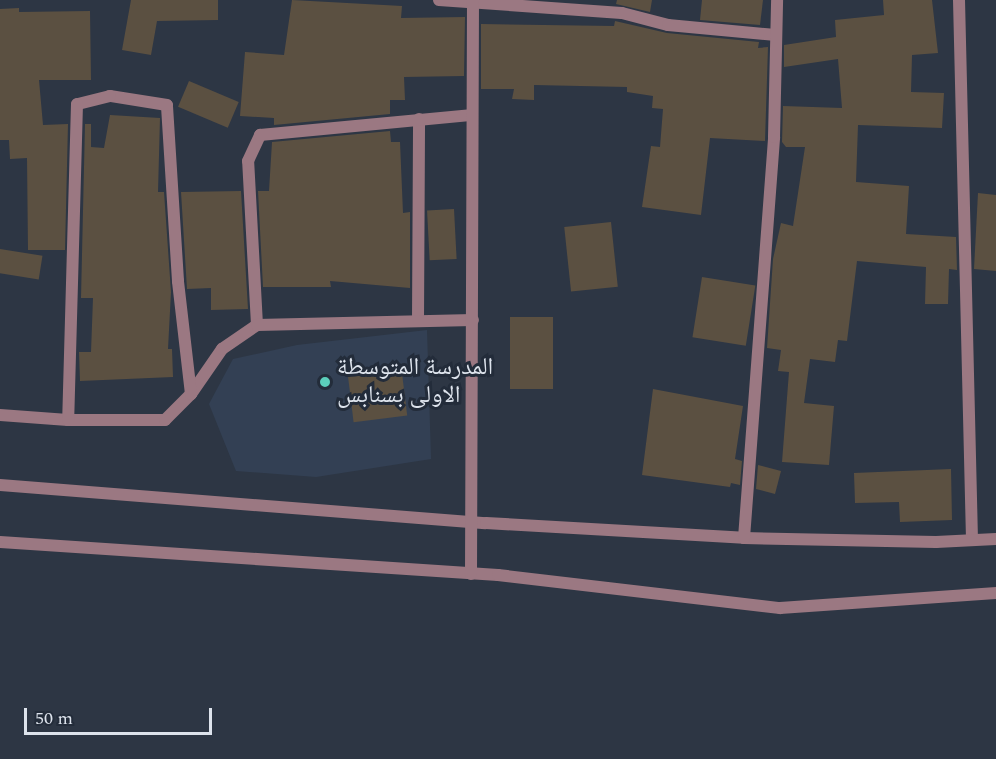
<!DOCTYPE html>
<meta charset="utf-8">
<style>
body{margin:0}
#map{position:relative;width:996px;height:759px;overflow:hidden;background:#2d3644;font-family:Spectral,"Noto Naskh Arabic",serif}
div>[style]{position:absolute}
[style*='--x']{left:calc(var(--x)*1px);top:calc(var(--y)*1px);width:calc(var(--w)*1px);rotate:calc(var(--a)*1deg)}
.built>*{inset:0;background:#334054}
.building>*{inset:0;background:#5b5041;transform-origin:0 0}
.minor>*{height:12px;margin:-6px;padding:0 6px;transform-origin:6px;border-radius:6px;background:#9b7882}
.dots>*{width:16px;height:16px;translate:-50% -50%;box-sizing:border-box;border:3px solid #232c3a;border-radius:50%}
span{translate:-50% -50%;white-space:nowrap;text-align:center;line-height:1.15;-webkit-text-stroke:6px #232c3a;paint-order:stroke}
.poi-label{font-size:24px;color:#dde3ec}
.left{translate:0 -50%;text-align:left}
.scale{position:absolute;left:24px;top:708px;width:188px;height:27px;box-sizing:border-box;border:3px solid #dde3ec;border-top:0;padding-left:8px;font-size:18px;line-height:21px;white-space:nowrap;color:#dde3ec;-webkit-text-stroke:4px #232c3a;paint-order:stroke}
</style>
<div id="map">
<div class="built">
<div style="clip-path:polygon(427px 330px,431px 459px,316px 477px,236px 471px,209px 404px,233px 359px,297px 345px)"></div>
</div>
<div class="building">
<div style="clip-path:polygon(131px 0,218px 0,218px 20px,157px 21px,151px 55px,122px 50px)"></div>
<div style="clip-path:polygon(292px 0,402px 6px,401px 18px,465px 17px,464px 76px,404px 77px,405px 100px,390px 100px,390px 114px,274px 125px,274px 118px,240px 116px,245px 52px,284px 55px)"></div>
<div style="clip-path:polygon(617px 0,652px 0,650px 12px,616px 4px)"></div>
<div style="clip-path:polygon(702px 0,763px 0,760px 25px,700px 20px)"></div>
<div style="clip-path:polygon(883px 0,932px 0,938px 53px,912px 55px,911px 92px,944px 93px,942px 128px,858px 125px,856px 182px,909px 186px,906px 234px,956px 237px,957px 270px,949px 269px,948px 304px,925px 304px,926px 267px,857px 261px,847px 341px,838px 340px,835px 362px,810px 359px,804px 403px,834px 406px,829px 465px,782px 462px,789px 372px,778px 371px,781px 350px,767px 348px,773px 259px,781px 223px,793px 226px,805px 147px,786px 147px,782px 142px,783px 106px,842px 108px,838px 59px,784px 67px,784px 45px,836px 37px,835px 20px,884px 15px)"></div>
<div style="clip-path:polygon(19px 8px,19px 12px,90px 11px,91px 80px,39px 80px,43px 125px,68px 124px,65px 250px,28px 250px,27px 158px,10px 159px,9px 140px,0 140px,0 9px)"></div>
<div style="clip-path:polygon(615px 21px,667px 33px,759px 42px,758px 48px,768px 47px,765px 141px,710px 138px,701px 215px,642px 207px,651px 146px,660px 147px,663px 109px,652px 108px,653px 96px,627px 92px,627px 87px,534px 85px,534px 100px,512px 99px,514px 89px,481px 89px,481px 24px,614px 26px)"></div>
<div style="left:189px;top:81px;width:54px;height:28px;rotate:23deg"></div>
<div style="clip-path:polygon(110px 115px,160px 118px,158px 192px,164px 192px,171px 292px,168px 349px,172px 349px,173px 377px,80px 381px,79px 352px,91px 352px,93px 298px,81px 298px,85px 124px,91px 124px,91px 147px,104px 148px)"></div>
<div style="clip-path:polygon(390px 131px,391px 142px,400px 142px,403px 213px,410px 212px,410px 288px,330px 281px,331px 287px,263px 287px,258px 191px,269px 191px,272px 142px)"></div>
<div style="clip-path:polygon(241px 191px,248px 309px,211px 310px,211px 288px,187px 289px,181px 192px)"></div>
<div style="clip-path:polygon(978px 193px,996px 195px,996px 271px,974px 269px)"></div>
<div style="left:454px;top:209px;width:50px;height:27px;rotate:87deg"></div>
<div style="left:611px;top:222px;width:65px;height:47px;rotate:84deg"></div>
<div style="left:0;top:249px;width:43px;height:24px;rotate:9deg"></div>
<div style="left:702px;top:277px;width:54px;height:61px;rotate:9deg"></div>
<div style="left:510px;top:317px;width:43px;height:72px"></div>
<div style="left:401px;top:365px;width:51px;height:54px;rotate:83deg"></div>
<div style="clip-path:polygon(653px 389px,743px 406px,735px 459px,742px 461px,740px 485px,731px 483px,730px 487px,642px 475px)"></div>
<div style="clip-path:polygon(758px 465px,781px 471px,775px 494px,756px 489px)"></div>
<div style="clip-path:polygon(951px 469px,952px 520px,900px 522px,899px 502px,855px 503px,854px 473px)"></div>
</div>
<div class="minor">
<div style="--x:439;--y:0;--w:183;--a:4.1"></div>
<div style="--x:622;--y:13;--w:48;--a:14.6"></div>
<div style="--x:668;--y:25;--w:108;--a:5.3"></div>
<div style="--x:959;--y:0;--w:540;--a:88.62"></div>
<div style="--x:418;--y:321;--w:202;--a:-89.7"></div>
<div style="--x:257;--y:325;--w:164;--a:-93.1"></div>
<div style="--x:248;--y:161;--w:29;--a:-65"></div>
<div style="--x:260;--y:135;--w:211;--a:-5.4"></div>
<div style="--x:191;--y:394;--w:55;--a:-55.4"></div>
<div style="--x:222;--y:349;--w:42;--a:-34.4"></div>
<div style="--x:257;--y:325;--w:216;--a:-1.3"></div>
<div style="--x:0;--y:415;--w:68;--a:4.2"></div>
<div style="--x:68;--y:420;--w:97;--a:0"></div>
<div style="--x:165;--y:420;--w:37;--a:-45"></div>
<div style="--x:191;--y:394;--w:114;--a:-96.6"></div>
<div style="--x:178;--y:281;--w:176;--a:-93.6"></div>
<div style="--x:167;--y:105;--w:58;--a:-171"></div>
<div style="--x:110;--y:96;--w:34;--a:166"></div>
<div style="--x:77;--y:104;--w:316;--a:91.6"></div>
<div style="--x:0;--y:485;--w:487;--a:4.5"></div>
<div style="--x:486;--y:523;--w:258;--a:3.3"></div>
<div style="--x:744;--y:538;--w:192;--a:1.2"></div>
<div style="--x:936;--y:542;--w:60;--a:-2.9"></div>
<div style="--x:744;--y:538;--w:402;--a:-85.7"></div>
<div style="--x:774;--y:137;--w:137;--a:-88.7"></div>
<div style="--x:0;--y:542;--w:499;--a:3.8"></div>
<div style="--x:498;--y:575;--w:284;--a:6.7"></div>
<div style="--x:780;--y:608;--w:217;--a:-4"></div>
<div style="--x:471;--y:574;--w:574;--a:-89.8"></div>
</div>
<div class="dots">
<div style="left:325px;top:382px;background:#5bcebb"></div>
</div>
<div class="poi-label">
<span class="left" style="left:337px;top:382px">المدرسة المتوسطة<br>الاولى بسنابس</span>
</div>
<div class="scale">50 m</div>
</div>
